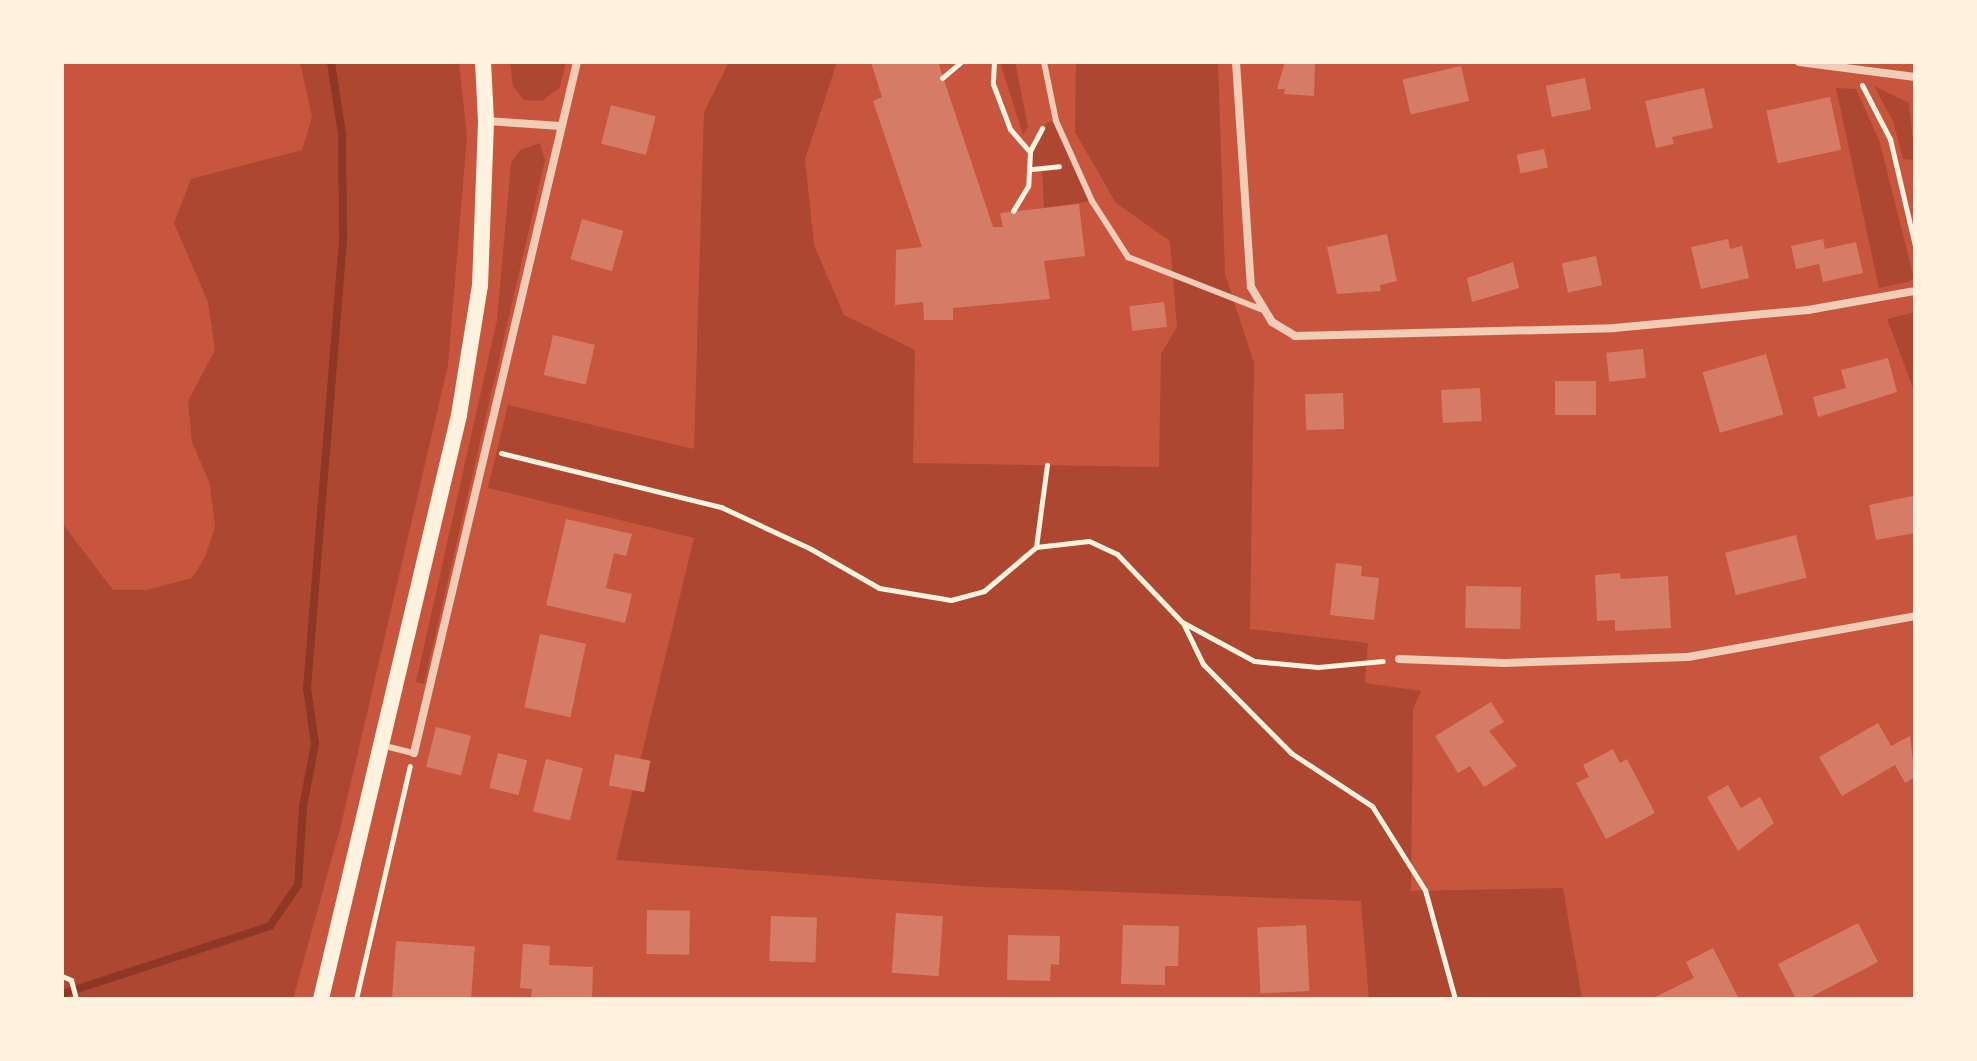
<!DOCTYPE html>
<style>
body{margin:0}
#map{position:relative;width:1977px;height:1061px;overflow:hidden;background:#c8553d;font-family:"Exo 2",sans-serif}
div>[style]{position:absolute}
[style*='--x']{left:calc(var(--x)*1px);top:calc(var(--y)*1px);width:calc(var(--w)*1px);rotate:calc(var(--a)*1deg)}
.green>*{inset:0;background:#ae4732}
.stream>*{height:8px;margin:-4px;padding:0 4px;transform-origin:4px;border-radius:4px;background:#8f3625}
.building>*{inset:0;background:#d67c66;transform-origin:0 0}
.path>*{height:5px;margin:-2.5px;padding:0 2.5px;transform-origin:2.5px;border-radius:2.5px;background:#fff3e0}
.service>*{height:6px;margin:-3px;padding:0 3px;transform-origin:3px;border-radius:3px;background:#f1ccb7}
.minor>*{height:8px;margin:-4px;padding:0 4px;transform-origin:4px;border-radius:4px;background:#f1ccb7}
.secondary>*{height:16px;margin:-8px;padding:0 8px;transform-origin:8px;border-radius:8px;background:#fff3e0}
span{translate:-50% -50%;white-space:nowrap;text-align:center;line-height:1.15;-webkit-text-stroke:8px #fff3e0;paint-order:stroke}
.frame{position:absolute;inset:0;border:64px solid #fff3e0;pointer-events:none}
</style>
<div id="map">
<div class="green">
<div style="clip-path:polygon(300px 62px,459px 62px,467px 137px,448px 365px,341px 825px,293px 999px,62px 999px,62px 523px,113px 590px,147px 590px,192px 578px,205px 557px,215px 527px,210px 484px,192px 442px,188px 401px,215px 350px,208px 302px,174px 223px,191px 179px,302px 150px,312px 117px)"></div>
<div style="clip-path:polygon(510px 62px,566px 62px,560px 87px,542px 101px,524px 100px,513px 86px)"></div>
<div style="clip-path:polygon(729px 62px,837px 62px,805px 159px,814px 245px,844px 315px,915px 350px,913px 463px,1159px 467px,1161px 354px,1177px 327px,1170px 241px,1116px 203px,1075px 132px,1076px 62px,1218px 62px,1225px 274px,1254px 363px,1250px 629px,1368px 643px,1365px 683px,1421px 691px,1413px 709px,1411px 891px,1563px 888px,1582px 999px,1369px 999px,1361px 901px,981px 887px,616px 860px,694px 538px,488px 488px,508px 405px,694px 449px,704px 112px)"></div>
<div style="clip-path:polygon(1000px 62px,1015px 62px,1028px 127px,1023px 135px)"></div>
<div style="clip-path:polygon(1874px 86px,1909px 103px,1915px 160px,1903px 159px,1893px 121px)"></div>
<div style="clip-path:polygon(1836px 88px,1856px 89px,1879px 140px,1914px 278px,1908px 282px,1879px 288px)"></div>
<div style="clip-path:polygon(1056px 121px,1092px 201px,1044px 208px,1042px 168px,1032px 169px,1030px 152px,1046px 123px)"></div>
<div style="clip-path:polygon(540px 143px,545px 160px,475px 464px,424px 684px,416px 682px,497px 320px,511px 163px,520px 150px)"></div>
<div style="clip-path:polygon(1915px 312px,1915px 393px,1887px 319px)"></div>
</div>
<div class="stream">
<div style="--x:62;--y:994;--w:219;--a:-18.1"></div>
<div style="--x:270;--y:926;--w:50;--a:-55.7"></div>
<div style="--x:298;--y:885;--w:78;--a:-86.3"></div>
<div style="--x:303;--y:807;--w:64;--a:-79.2"></div>
<div style="--x:315;--y:744;--w:57;--a:-98.1"></div>
<div style="--x:307;--y:688;--w:451;--a:-85.4"></div>
<div style="--x:343;--y:238;--w:104;--a:-90.6"></div>
<div style="--x:342;--y:134;--w:73;--a:-98.7"></div>
</div>
<div class="building">
<div style="clip-path:polygon(871px 62px,938px 62px,993px 227px,1003px 227px,1000px 213px,1079px 204px,1085px 256px,1044px 261px,1050px 299px,953px 308px,953px 320px,924px 320px,923px 302px,895px 305px,896px 250px,922px 247px,873px 101px,882px 97px)"></div>
<div style="clip-path:polygon(1285px 62px,1315px 62px,1314px 96px,1284px 94px,1285px 89px,1277px 89px)"></div>
<div style="left:1461px;top:66px;width:36px;height:60px;rotate:77deg"></div>
<div style="left:1585px;top:78px;width:32px;height:40px;rotate:79deg"></div>
<div style="clip-path:polygon(1704px 88px,1713px 128px,1672px 137px,1674px 144px,1656px 148px,1645px 101px)"></div>
<div style="left:1830px;top:97px;width:54px;height:65px;rotate:78deg"></div>
<div style="left:611px;top:105px;width:46px;height:40px;rotate:14deg"></div>
<div style="left:1544px;top:149px;width:19px;height:28px;rotate:78deg"></div>
<div style="left:582px;top:219px;width:43px;height:42px;rotate:16deg"></div>
<div style="clip-path:polygon(1387px 234px,1397px 281px,1380px 285px,1381px 291px,1337px 294px,1327px 247px)"></div>
<div style="clip-path:polygon(1728px 239px,1730px 249px,1742px 246px,1749px 278px,1701px 289px,1691px 247px)"></div>
<div style="clip-path:polygon(1823px 239px,1825px 249px,1856px 242px,1863px 273px,1823px 282px,1819px 264px,1796px 269px,1791px 246px)"></div>
<div style="left:1596px;top:256px;width:30px;height:35px;rotate:78deg"></div>
<div style="clip-path:polygon(1513px 262px,1519px 288px,1472px 302px,1467px 278px)"></div>
<div style="left:1164px;top:302px;width:25px;height:35px;rotate:83deg"></div>
<div style="left:553px;top:335px;width:43px;height:41px;rotate:13deg"></div>
<div style="left:1643px;top:349px;width:29px;height:37px;rotate:84deg"></div>
<div style="left:1766px;top:354px;width:63px;height:66px;rotate:74deg"></div>
<div style="clip-path:polygon(1888px 358px,1897px 392px,1818px 417px,1813px 397px,1846px 388px,1841px 370px)"></div>
<div style="left:1555px;top:381px;width:41px;height:34px"></div>
<div style="left:1480px;top:388px;width:33px;height:39px;rotate:87deg"></div>
<div style="left:1343px;top:393px;width:36px;height:38px;rotate:88deg"></div>
<div style="clip-path:polygon(1913px 496px,1915px 533px,1876px 540px,1869px 505px)"></div>
<div style="clip-path:polygon(566px 519px,632px 534px,626px 556px,614px 553px,606px 588px,632px 594px,625px 623px,546px 605px)"></div>
<div style="left:1796px;top:535px;width:44px;height:73px;rotate:76deg"></div>
<div style="clip-path:polygon(1336px 563px,1362px 566px,1361px 576px,1379px 578px,1374px 620px,1330px 615px)"></div>
<div style="clip-path:polygon(1620px 573px,1621px 579px,1668px 576px,1671px 628px,1615px 631px,1615px 620px,1597px 621px,1595px 575px)"></div>
<div style="left:1466px;top:586px;width:55px;height:42px;rotate:1deg"></div>
<div style="left:540px;top:634px;width:47px;height:75px;rotate:12deg"></div>
<div style="clip-path:polygon(1491px 702px,1504px 722px,1489px 731px,1517px 766px,1484px 787px,1470px 766px,1458px 773px,1435px 736px)"></div>
<div style="clip-path:polygon(1878px 723px,1891px 746px,1910px 736px,1915px 777px,1905px 783px,1895px 765px,1842px 796px,1819px 757px)"></div>
<div style="left:436px;top:727px;width:36px;height:41px;rotate:14deg"></div>
<div style="clip-path:polygon(1613px 749px,1620px 763px,1627px 759px,1655px 813px,1606px 839px,1576px 783px,1589px 777px,1583px 765px)"></div>
<div style="left:498px;top:753px;width:30px;height:36px;rotate:14deg"></div>
<div style="left:615px;top:754px;width:36px;height:32px;rotate:11deg"></div>
<div style="left:546px;top:759px;width:38px;height:54px;rotate:14deg"></div>
<div style="clip-path:polygon(1728px 785px,1741px 808px,1760px 797px,1774px 823px,1738px 851px,1707px 797px)"></div>
<div style="left:647px;top:910px;width:43px;height:44px;rotate:1deg"></div>
<div style="left:896px;top:913px;width:47px;height:60px;rotate:4deg"></div>
<div style="left:771px;top:916px;width:46px;height:45px;rotate:2deg"></div>
<div style="clip-path:polygon(1858px 923px,1878px 962px,1807px 999px,1796px 999px,1778px 964px)"></div>
<div style="clip-path:polygon(1123px 925px,1179px 926px,1178px 966px,1165px 966px,1165px 985px,1121px 984px)"></div>
<div style="left:1306px;top:925px;width:66px;height:49px;rotate:87deg"></div>
<div style="clip-path:polygon(1008px 935px,1060px 936px,1059px 965px,1051px 964px,1050px 981px,1007px 980px)"></div>
<div style="left:396px;top:941px;width:79px;height:58px;rotate:4deg"></div>
<div style="clip-path:polygon(523px 944px,550px 946px,549px 965px,593px 967px,592px 999px,531px 999px,532px 989px,520px 988px)"></div>
<div style="clip-path:polygon(1713px 948px,1739px 999px,1651px 999px,1694px 978px,1686px 962px)"></div>
</div>
<div class="path">
<div style="--x:994;--y:62;--w:22;--a:93"></div>
<div style="--x:993;--y:84;--w:48;--a:69.3"></div>
<div style="--x:1010;--y:129;--w:30;--a:49"></div>
<div style="--x:1030;--y:152;--w:34;--a:93"></div>
<div style="--x:1028;--y:186;--w:29;--a:121"></div>
<div style="--x:942;--y:78;--w:25;--a:-40"></div>
<div style="--x:1862;--y:85;--w:61;--a:62.6"></div>
<div style="--x:1890;--y:139;--w:110;--a:76.8"></div>
<div style="--x:1030;--y:151;--w:26;--a:-62"></div>
<div style="--x:1032;--y:169;--w:27;--a:-6"></div>
<div style="--x:501;--y:453;--w:227;--a:13.8"></div>
<div style="--x:721;--y:507;--w:99;--a:25"></div>
<div style="--x:811;--y:549;--w:78;--a:29.8"></div>
<div style="--x:879;--y:588;--w:73;--a:9.5"></div>
<div style="--x:951;--y:600;--w:34;--a:-15"></div>
<div style="--x:984;--y:591;--w:68;--a:-40.2"></div>
<div style="--x:1036;--y:547;--w:53;--a:-6.5"></div>
<div style="--x:1089;--y:541;--w:31;--a:25"></div>
<div style="--x:1117;--y:554;--w:94;--a:46.3"></div>
<div style="--x:1182;--y:622;--w:82;--a:28.4"></div>
<div style="--x:1254;--y:661;--w:64;--a:5.4"></div>
<div style="--x:1318;--y:667;--w:65;--a:-5.3"></div>
<div style="--x:1036;--y:547;--w:83;--a:-82.4"></div>
<div style="--x:1183;--y:623;--w:46;--a:64"></div>
<div style="--x:1203;--y:664;--w:125;--a:45.3"></div>
<div style="--x:1291;--y:753;--w:97;--a:33.2"></div>
<div style="--x:1372;--y:806;--w:99;--a:57.8"></div>
<div style="--x:1425;--y:890;--w:113;--a:74.6"></div>
<div style="--x:62;--y:976;--w:10;--a:24"></div>
<div style="--x:71;--y:980;--w:20;--a:75"></div>
<div style="--x:356;--y:999;--w:239;--a:-77"></div>
</div>
<div class="service">
<div style="--x:1044;--y:62;--w:60;--a:78.5"></div>
<div style="--x:1056;--y:121;--w:88;--a:65.8"></div>
<div style="--x:1092;--y:201;--w:67;--a:57.3"></div>
<div style="--x:1128;--y:257;--w:143;--a:21.4"></div>
<div style="--x:381;--y:745;--w:34;--a:14"></div>
</div>
<div class="minor">
<div style="--x:1236;--y:62;--w:225;--a:86.2"></div>
<div style="--x:1251;--y:287;--w:41;--a:59"></div>
<div style="--x:1272;--y:322;--w:27;--a:31"></div>
<div style="--x:1295;--y:336;--w:319;--a:-1.4"></div>
<div style="--x:1614;--y:328;--w:195;--a:-5.3"></div>
<div style="--x:1808;--y:310;--w:109;--a:-10.1"></div>
<div style="--x:1799;--y:62;--w:117;--a:7.4"></div>
<div style="--x:486;--y:121;--w:75;--a:3.8"></div>
<div style="--x:1399;--y:659;--w:105;--a:2.2"></div>
<div style="--x:1504;--y:663;--w:184;--a:-1.9"></div>
<div style="--x:1688;--y:657;--w:231;--a:-10.2"></div>
<div style="--x:414;--y:753;--w:710;--a:-76.73"></div>
</div>
<div class="secondary">
<div style="--x:321;--y:999;--w:600;--a:-76.7"></div>
<div style="--x:459;--y:415;--w:131;--a:-80.8"></div>
<div style="--x:480;--y:286;--w:165;--a:-87.9"></div>
<div style="--x:486;--y:121;--w:59;--a:-92.9"></div>
</div>
<div class="frame"></div>
</div>
